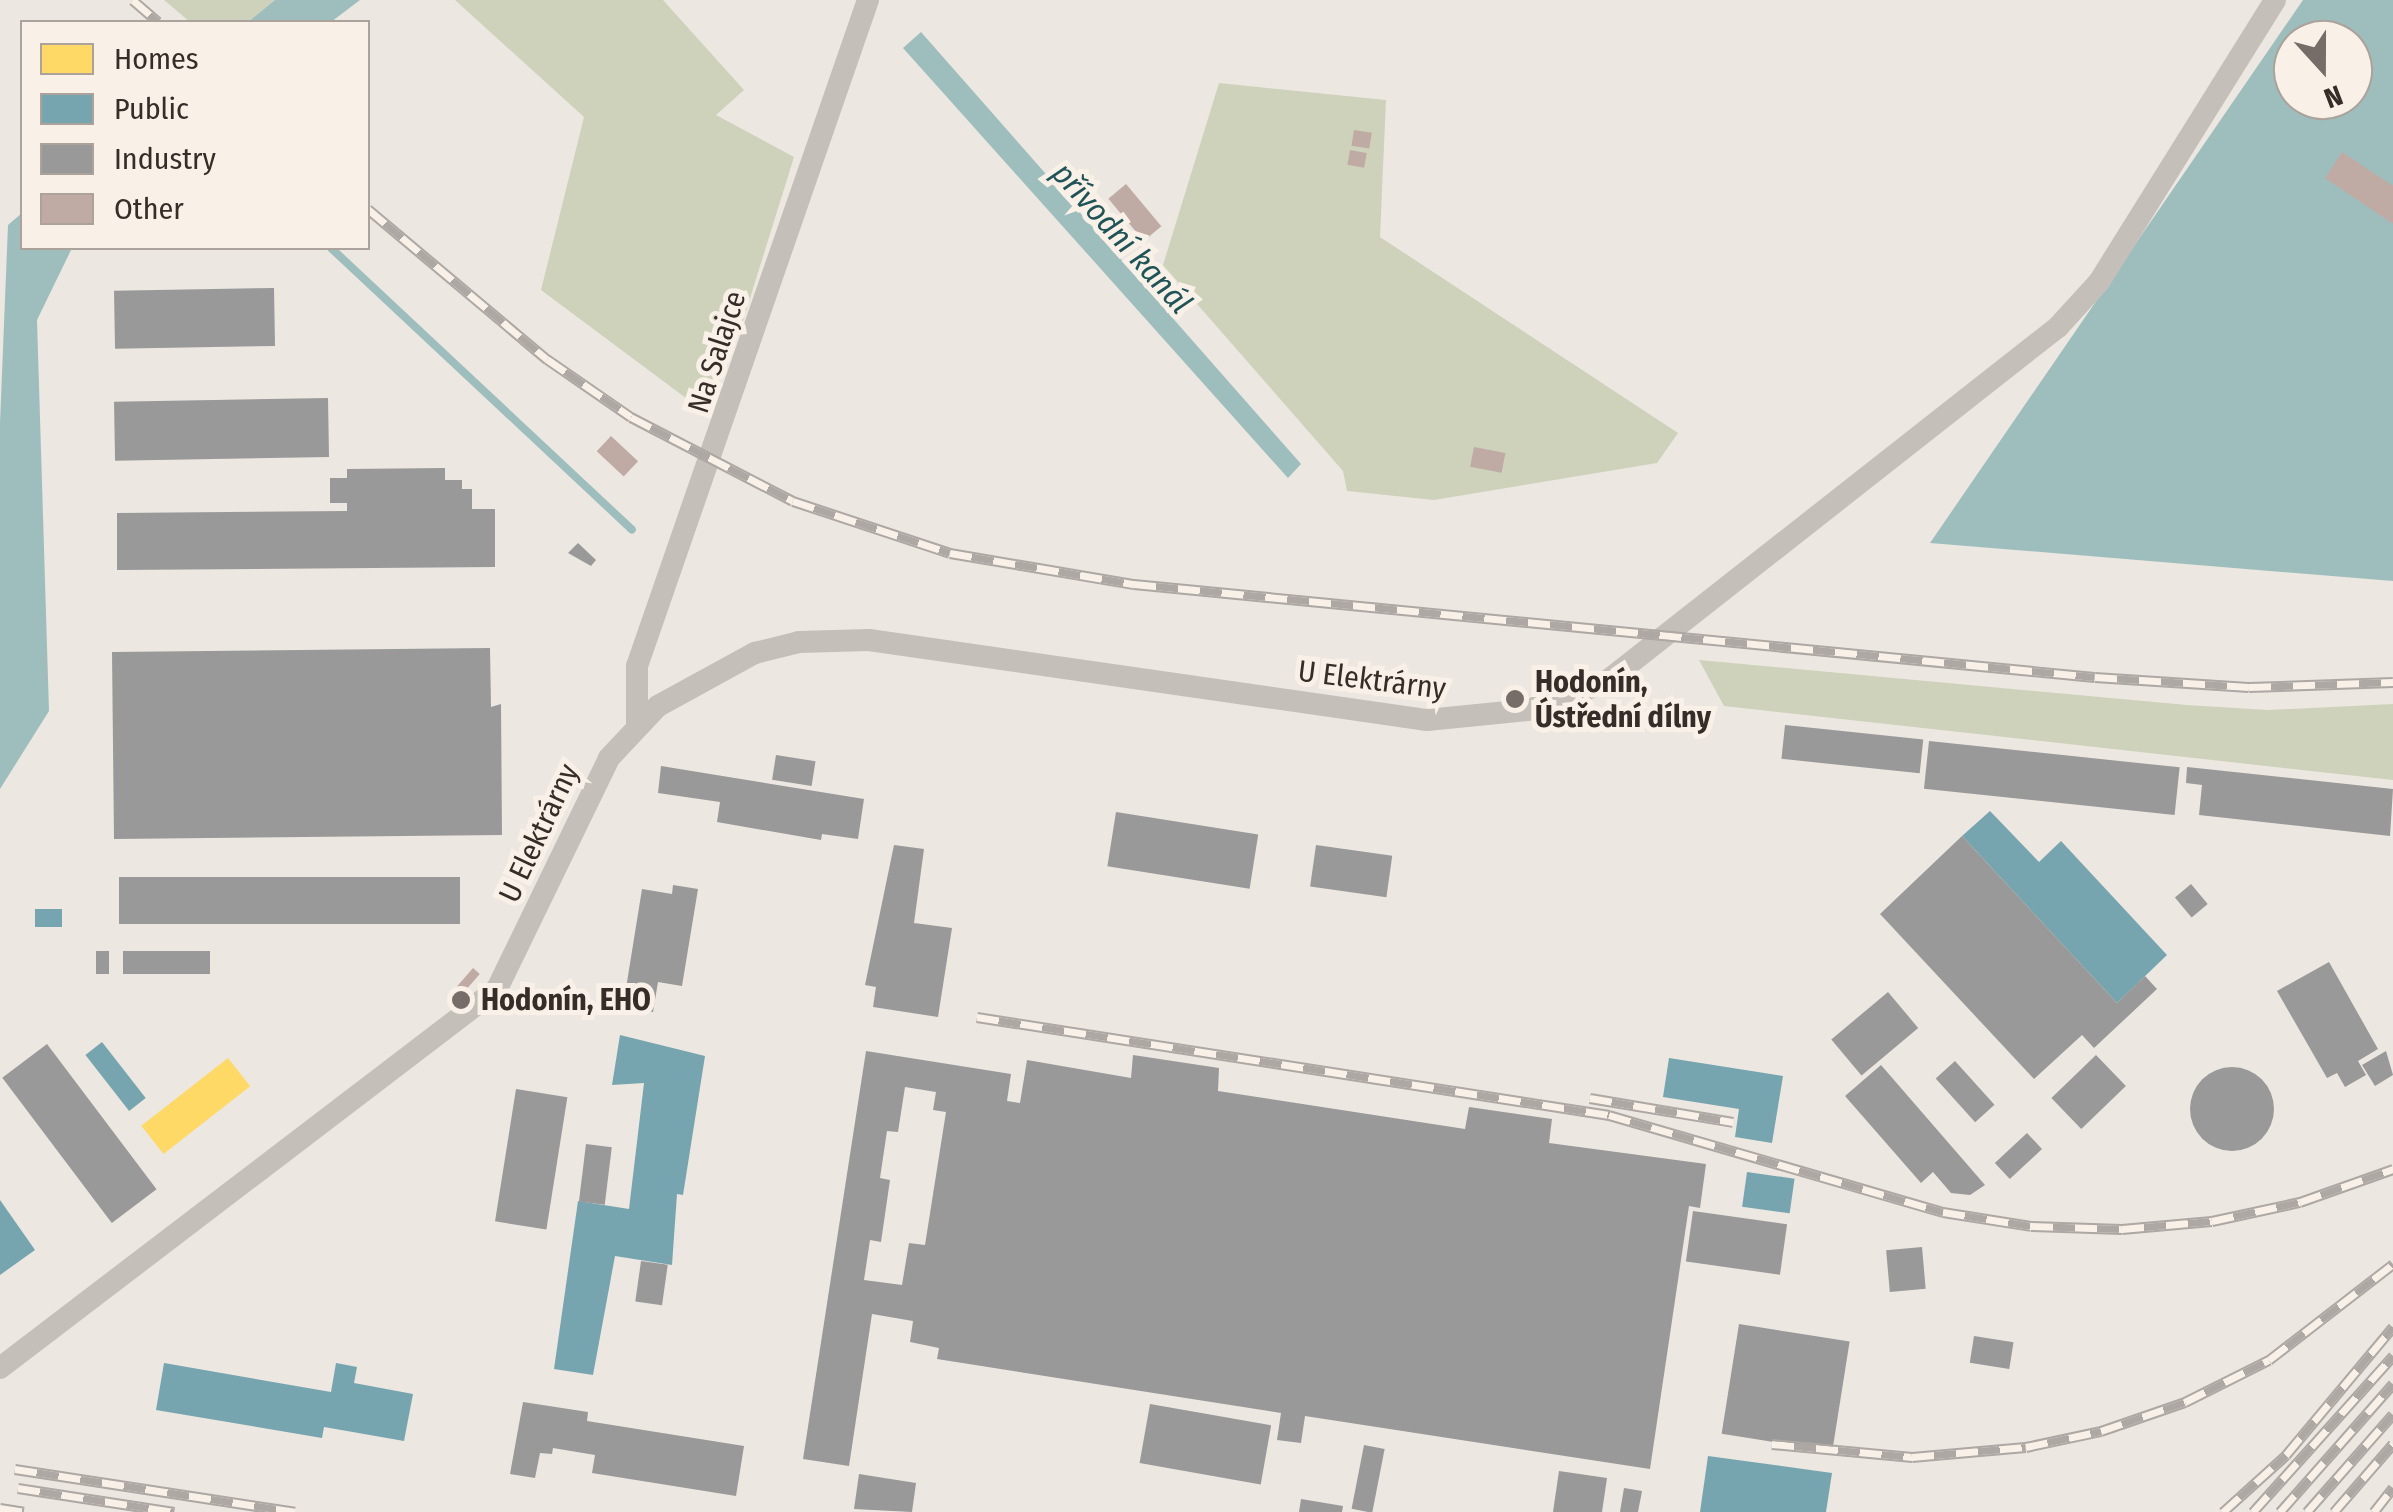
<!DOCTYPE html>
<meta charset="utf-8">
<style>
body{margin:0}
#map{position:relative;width:2393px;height:1512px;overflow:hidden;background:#ece7e1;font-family:"Fira Sans Condensed",sans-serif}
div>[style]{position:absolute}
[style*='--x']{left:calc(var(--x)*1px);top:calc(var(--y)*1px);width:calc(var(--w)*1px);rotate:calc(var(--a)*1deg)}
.green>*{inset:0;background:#ced2bb}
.water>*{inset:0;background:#9ebebd}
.homes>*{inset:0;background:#ffd966;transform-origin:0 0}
.public>*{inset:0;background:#76a5af;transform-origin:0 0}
.industry>*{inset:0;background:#999;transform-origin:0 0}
.round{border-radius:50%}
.stream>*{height:8px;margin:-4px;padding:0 4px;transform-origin:4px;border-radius:4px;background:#9ebebd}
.building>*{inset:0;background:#bfaba3;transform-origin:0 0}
.minor>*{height:22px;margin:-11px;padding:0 11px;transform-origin:11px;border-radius:11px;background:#c5bfba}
.rail>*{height:11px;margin-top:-5.5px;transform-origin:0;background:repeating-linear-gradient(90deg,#f9f1e8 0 22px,#ada8a4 0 44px);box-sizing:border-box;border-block:2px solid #ada8a4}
.dots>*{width:28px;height:28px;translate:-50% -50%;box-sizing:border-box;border:5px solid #f9f1e8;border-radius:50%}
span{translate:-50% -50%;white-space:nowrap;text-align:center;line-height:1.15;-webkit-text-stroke:10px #f9f1e8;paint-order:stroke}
.street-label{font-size:30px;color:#362c28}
.poi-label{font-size:30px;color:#362c28;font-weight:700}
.left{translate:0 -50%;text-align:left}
.water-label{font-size:32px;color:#1f5457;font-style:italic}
.legend{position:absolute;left:20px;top:20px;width:350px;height:230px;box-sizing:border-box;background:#f9f1e8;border:2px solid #aba29b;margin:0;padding:12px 18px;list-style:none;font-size:30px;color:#362c28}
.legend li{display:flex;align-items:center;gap:20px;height:50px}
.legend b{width:50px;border:2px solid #aba29b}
.north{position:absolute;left:2273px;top:20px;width:100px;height:100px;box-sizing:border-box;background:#f9f1e8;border:2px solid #aba29b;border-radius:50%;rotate:159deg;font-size:28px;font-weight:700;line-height:40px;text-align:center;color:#362c28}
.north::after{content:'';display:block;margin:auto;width:35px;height:45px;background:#766d69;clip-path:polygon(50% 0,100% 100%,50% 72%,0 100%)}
</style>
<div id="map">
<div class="green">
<div style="clip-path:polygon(164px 0,275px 0,248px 22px,190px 22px)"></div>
<div style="clip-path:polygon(455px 0,663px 0,744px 90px,716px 115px,794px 157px,742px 324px,706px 413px,541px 290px,584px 117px)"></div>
<div style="clip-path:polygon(1219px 83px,1386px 100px,1380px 237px,1678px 433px,1657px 463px,1434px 500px,1347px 491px,1343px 471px,1163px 265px)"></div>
<div style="clip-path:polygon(1699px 660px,2187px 705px,2268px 710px,2393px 704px,2393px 780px,1724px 706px)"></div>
</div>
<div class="water">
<div style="clip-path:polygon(275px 0,360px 0,331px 22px,248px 22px)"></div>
<div style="clip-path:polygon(evenodd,2303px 0,2393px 0,2393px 581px,1930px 543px,2303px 0,2293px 40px,2353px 40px,2353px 100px,2293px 100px,2293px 40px)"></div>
<div style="clip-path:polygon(921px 32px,1301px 464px,1288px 478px,903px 48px)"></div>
<div style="clip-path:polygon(22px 213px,22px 248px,72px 248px,37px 320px,49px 711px,0 789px,0 423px,8px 225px)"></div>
</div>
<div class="homes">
<div style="left:228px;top:1058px;width:36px;height:110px;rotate:52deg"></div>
</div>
<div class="public">
<div style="clip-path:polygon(1990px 811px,2039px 862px,2061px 841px,2167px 955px,2117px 1003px,1962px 836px)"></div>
<div style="left:35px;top:909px;width:27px;height:18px"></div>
<div style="clip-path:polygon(620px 1035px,705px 1056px,683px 1195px,677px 1194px,672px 1265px,615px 1256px,593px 1375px,554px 1369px,578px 1201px,629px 1209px,644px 1083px,612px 1085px)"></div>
<div style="left:102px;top:1042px;width:71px;height:21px;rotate:52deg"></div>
<div style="clip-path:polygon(1669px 1058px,1783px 1076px,1772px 1143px,1735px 1137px,1739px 1109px,1663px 1097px)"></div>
<div style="left:1747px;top:1172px;width:48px;height:35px;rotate:8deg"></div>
<div style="clip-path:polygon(0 1200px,35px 1250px,0 1275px)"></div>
<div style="clip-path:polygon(164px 1363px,331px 1392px,336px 1363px,357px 1367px,354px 1383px,413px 1394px,404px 1441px,324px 1427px,322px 1438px,156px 1410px)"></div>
<div style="clip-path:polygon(1708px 1456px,1832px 1473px,1826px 1512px,1700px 1512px)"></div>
</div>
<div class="industry">
<div style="left:274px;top:288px;width:58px;height:160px;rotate:89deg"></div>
<div style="left:328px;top:398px;width:59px;height:214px;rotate:89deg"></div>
<div style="clip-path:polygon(445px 468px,445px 480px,462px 480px,462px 489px,472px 489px,472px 509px,495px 509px,495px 567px,117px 570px,117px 513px,347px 511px,347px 503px,330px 503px,330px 478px,347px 478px,347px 469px)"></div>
<div style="clip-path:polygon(578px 543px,596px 560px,591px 566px,568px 553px)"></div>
<div style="clip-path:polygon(490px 648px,491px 707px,501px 704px,502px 835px,114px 839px,112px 652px)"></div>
<div style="left:1785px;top:725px;width:139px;height:34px;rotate:6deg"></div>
<div style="left:1929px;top:741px;width:252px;height:48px;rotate:6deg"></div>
<div style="left:776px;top:755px;width:40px;height:25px;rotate:9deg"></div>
<div style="clip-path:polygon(661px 766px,864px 799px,858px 839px,822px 834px,821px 840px,717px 822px,720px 802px,658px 793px)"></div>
<div style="clip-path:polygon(2187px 767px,2393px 789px,2390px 836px,2199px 815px,2202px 785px,2186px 783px)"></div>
<div style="left:1116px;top:812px;width:144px;height:55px;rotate:9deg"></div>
<div style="clip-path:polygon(1962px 836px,2117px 1003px,2145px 976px,2157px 989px,2094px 1048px,2082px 1035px,2034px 1079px,1880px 914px)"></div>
<div style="clip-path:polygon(894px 845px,924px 849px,914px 923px,952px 928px,938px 1017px,873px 1007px,876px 987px,865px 985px)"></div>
<div style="left:1316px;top:845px;width:77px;height:42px;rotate:8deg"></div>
<div style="left:119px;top:877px;width:341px;height:47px"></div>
<div style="left:2191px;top:884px;width:26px;height:21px;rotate:50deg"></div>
<div style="clip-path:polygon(673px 885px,698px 889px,682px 986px,658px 982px,653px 1012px,623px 1007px,642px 889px,672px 894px)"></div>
<div style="left:96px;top:951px;width:13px;height:23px"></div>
<div style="left:123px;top:951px;width:87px;height:23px"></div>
<div style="clip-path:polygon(2329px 962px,2378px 1049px,2358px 1061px,2366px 1075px,2345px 1087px,2337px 1073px,2327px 1078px,2277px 991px)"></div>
<div style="left:1888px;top:992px;width:47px;height:74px;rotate:50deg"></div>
<div style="left:47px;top:1044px;width:182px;height:56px;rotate:53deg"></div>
<div style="clip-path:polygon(evenodd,866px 1051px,1011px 1074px,1007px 1101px,1020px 1103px,1027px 1060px,1131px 1078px,1133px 1055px,1219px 1068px,1218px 1091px,1465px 1129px,1469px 1107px,1552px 1119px,1549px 1143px,1706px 1164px,1700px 1208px,1689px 1206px,1650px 1469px,1305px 1416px,1301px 1443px,1277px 1440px,1281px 1413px,937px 1359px,939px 1348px,910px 1342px,913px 1321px,872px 1314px,849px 1466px,803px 1459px,866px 1051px,905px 1087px,936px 1092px,933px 1110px,946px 1112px,925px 1245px,909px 1243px,902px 1285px,864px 1280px,870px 1240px,881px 1242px,890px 1180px,880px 1178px,887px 1131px,898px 1132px,905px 1087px)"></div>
<div style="clip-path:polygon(2386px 1051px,2393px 1075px,2375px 1086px,2362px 1065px)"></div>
<div style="left:2096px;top:1055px;width:43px;height:62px;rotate:46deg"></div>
<div style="left:1955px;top:1061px;width:59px;height:26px;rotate:48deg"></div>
<div style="clip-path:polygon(1881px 1065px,1985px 1185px,1970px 1195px,1951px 1193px,1933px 1172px,1921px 1183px,1845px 1096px)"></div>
<div class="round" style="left:2190px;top:1067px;width:84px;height:84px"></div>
<div style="left:516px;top:1089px;width:52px;height:134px;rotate:9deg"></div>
<div style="left:2027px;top:1133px;width:22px;height:44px;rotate:47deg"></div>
<div style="left:586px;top:1144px;width:26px;height:58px;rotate:7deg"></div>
<div style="left:1693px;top:1211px;width:95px;height:51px;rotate:8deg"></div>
<div style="left:1922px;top:1247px;width:42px;height:36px;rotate:85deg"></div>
<div style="left:641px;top:1261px;width:27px;height:41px;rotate:8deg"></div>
<div style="left:1739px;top:1324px;width:112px;height:111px;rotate:9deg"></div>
<div style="left:1974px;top:1336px;width:40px;height:27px;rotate:9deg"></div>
<div style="clip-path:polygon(523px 1402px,588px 1412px,587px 1421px,744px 1446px,736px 1496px,592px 1473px,595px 1455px,553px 1448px,552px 1454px,540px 1453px,535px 1478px,510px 1474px)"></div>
<div style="left:1150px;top:1404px;width:123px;height:60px;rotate:10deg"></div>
<div style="left:1364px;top:1445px;width:21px;height:65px;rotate:11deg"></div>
<div style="clip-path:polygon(1559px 1471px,1607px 1478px,1602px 1512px,1553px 1512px)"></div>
<div style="clip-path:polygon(859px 1474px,916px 1483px,912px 1512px,854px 1509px)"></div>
<div style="clip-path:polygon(1624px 1488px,1642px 1491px,1638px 1512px,1620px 1512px)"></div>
<div style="clip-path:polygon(1301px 1499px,1343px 1506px,1342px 1512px,1299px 1512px)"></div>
</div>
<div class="stream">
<div style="--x:331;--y:248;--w:412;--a:43.1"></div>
</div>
<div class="building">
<div style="left:1354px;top:130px;width:18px;height:16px;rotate:9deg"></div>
<div style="left:1350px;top:150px;width:17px;height:15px;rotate:10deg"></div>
<div style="clip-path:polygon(2342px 152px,2393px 186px,2393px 224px,2325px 178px)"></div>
<div style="left:1126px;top:184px;width:55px;height:23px;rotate:50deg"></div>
<div style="left:611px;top:436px;width:37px;height:21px;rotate:43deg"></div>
<div style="left:1474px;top:447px;width:32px;height:20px;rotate:11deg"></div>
<div style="left:473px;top:968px;width:9px;height:32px;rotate:41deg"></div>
</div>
<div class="minor">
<div style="--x:637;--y:725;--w:59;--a:-90"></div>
<div style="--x:637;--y:666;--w:705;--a:-70.87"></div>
<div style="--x:0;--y:1368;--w:625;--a:-37.33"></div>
<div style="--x:497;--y:989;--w:257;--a:-64.1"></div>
<div style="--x:609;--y:758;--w:71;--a:-46.7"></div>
<div style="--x:658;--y:706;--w:111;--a:-28.7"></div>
<div style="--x:755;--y:653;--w:45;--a:-14"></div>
<div style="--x:799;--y:642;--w:70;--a:-1.6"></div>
<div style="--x:869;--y:640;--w:564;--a:8.16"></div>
<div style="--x:1427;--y:720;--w:101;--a:-5.7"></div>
<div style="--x:1528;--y:710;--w:83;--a:-19.7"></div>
<div style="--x:1606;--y:682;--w:575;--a:-38.15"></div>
<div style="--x:2058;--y:327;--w:61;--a:-47.7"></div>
<div style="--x:2099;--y:282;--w:332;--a:-58"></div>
</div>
<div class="rail">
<div style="--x:133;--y:0;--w:33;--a:41"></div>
<div style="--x:368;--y:209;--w:234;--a:40"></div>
<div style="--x:547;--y:359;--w:102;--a:34.6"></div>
<div style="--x:631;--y:417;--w:182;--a:27.4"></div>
<div style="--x:793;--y:501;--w:165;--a:18.3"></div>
<div style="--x:950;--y:553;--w:187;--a:9.6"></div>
<div style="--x:1134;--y:584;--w:965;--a:5.53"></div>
<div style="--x:2095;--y:677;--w:154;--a:3.7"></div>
<div style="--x:2249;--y:687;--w:144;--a:-2"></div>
<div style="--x:977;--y:1017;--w:640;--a:8.81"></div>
<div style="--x:1609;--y:1115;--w:348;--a:16.2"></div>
<div style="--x:1943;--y:1212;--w:89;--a:9"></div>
<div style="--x:2031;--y:1226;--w:91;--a:1.9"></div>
<div style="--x:2122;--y:1229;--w:90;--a:-5.1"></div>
<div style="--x:2212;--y:1221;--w:90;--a:-12.2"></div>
<div style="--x:2300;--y:1202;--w:99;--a:-19.5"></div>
<div style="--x:1590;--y:1098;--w:145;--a:9.5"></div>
<div style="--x:1772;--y:1444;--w:141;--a:5.3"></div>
<div style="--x:1912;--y:1457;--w:114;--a:-5"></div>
<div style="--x:2026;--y:1447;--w:77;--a:-12"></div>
<div style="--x:2101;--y:1431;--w:89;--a:-19"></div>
<div style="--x:2185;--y:1402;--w:94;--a:-26.6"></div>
<div style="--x:2269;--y:1360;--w:157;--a:-37.7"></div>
<div style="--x:15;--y:1469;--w:283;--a:8.7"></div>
<div style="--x:18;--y:1488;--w:158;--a:8.7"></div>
<div style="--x:0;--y:1508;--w:24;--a:9"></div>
<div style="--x:2223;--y:1512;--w:85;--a:-42.1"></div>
<div style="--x:2286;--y:1455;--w:167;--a:-50.1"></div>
<div style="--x:2253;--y:1512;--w:210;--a:-48.1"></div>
<div style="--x:2280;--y:1512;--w:171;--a:-48.6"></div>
<div style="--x:2307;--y:1512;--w:130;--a:-48.7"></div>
<div style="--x:2334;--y:1512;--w:90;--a:-49.1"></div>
<div style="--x:2374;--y:1512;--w:31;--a:-52"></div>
</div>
<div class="dots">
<div style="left:1515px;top:699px;background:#766d69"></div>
<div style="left:461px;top:1000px;background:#766d69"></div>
</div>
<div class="street-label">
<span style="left:717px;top:352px;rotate:-72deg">Na Salajce</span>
<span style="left:1372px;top:680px;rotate:7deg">U Elektrárny</span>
<span style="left:539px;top:833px;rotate:-65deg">U Elektrárny</span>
</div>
<div class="poi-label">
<span class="left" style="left:1535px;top:699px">Hodonín,<br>Ústřední dílny</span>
<span class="left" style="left:481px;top:1000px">Hodonín, EHO</span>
</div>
<div class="water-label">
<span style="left:1122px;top:238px;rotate:48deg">přívodní kanál</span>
</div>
<ul class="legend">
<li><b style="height:28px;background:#ffd966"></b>Homes</li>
<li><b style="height:28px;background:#76a5af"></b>Public</li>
<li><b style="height:28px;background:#999"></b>Industry</li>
<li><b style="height:28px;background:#bfaba3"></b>Other</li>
</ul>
<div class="north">N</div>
</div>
